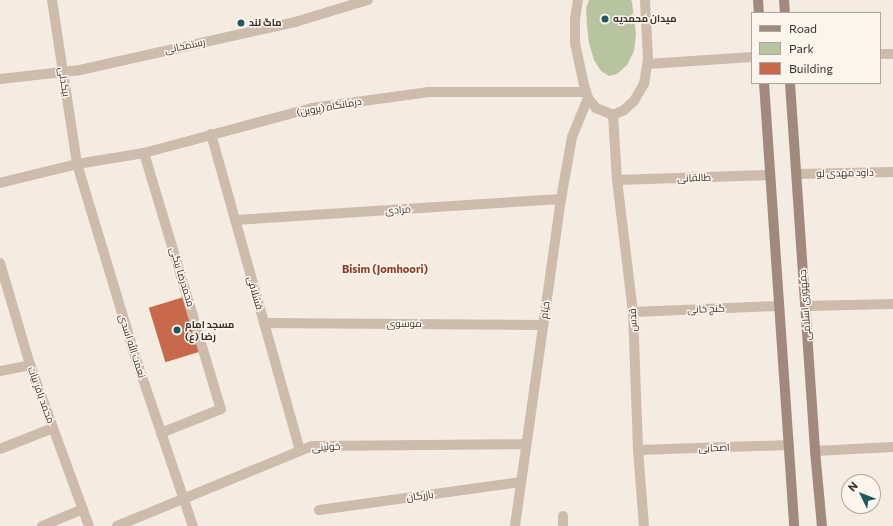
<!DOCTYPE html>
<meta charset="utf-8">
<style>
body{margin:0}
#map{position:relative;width:893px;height:526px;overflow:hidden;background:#f4ebe1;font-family:Commissioner,Cairo,sans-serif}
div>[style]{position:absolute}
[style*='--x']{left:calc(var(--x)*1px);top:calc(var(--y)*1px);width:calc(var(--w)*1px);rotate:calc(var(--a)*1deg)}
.green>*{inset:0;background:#b8c4a0}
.building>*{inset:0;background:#c8694b;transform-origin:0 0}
.minor>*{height:10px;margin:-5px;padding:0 5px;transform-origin:5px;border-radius:5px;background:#cdbbac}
.tertiary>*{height:10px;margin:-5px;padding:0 5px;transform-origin:5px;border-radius:5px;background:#cdbbac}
.secondary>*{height:10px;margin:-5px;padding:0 5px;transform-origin:5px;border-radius:5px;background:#a18a7d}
.dots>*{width:11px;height:11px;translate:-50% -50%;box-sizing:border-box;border:2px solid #fbf5ee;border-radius:50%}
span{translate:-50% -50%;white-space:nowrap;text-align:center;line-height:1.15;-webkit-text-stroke:3px #fbf5ee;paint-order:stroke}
.poi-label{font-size:10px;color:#3b302b;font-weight:700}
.left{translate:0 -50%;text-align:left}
.street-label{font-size:10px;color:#3b302b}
.neighbourhood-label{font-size:11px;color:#8c3b22;font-weight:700}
.legend{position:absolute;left:751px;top:12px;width:130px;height:72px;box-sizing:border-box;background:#fbf5ee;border:1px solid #aea6a0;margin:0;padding:5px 7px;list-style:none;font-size:12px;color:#3b302b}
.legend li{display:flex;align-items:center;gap:8px;height:20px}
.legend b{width:20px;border:1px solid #aea6a0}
.north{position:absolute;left:841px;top:474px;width:40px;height:40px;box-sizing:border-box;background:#fbf5ee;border:1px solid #aea6a0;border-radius:50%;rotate:313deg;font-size:11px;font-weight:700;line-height:16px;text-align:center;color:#3b302b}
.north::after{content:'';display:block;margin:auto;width:14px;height:18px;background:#1f5a5e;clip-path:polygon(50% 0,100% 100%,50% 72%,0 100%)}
</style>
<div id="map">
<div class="green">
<div style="clip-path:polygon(589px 0,631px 0,632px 2px,636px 34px,634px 51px,627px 65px,617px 74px,609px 76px,601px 71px,594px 60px,589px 43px,587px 26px,586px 8px)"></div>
</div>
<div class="building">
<div style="left:187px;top:296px;width:57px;height:40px;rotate:73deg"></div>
</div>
<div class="minor">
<div style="--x:52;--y:0;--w:166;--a:81.3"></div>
<div style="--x:77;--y:164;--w:194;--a:73.2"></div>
<div style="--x:133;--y:350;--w:186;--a:71.2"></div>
<div style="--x:880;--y:54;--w:13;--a:0"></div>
<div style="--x:648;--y:64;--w:104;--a:-3.9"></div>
<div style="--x:0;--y:79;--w:81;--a:-6.4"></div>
<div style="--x:80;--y:70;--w:220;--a:-12.6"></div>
<div style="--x:295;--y:22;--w:76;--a:-16.8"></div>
<div style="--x:211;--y:134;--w:329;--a:74.3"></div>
<div style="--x:144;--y:153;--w:267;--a:73.3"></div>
<div style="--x:221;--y:409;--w:65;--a:158.2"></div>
<div style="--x:797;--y:174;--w:96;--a:-1.2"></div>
<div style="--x:617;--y:180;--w:153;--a:-1.9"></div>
<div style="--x:0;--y:183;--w:79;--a:-13.9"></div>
<div style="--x:77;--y:164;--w:68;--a:-9.3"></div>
<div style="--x:144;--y:153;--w:174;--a:-15"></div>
<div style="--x:312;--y:108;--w:118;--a:-7.8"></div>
<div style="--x:429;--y:92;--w:157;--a:0"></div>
<div style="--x:235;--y:220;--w:327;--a:-3.7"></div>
<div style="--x:0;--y:263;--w:106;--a:73.6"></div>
<div style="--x:30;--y:365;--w:171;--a:69.9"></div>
<div style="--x:805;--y:306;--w:88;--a:-1.3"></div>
<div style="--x:633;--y:312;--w:146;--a:-2.4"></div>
<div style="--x:264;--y:323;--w:279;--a:0.4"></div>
<div style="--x:0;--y:371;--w:31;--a:-11"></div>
<div style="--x:0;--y:449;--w:57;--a:-21.6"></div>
<div style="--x:638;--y:450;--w:151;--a:-1.9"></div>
<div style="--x:815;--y:451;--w:78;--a:-2.9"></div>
<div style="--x:319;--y:510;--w:204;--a:-7.9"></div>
<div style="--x:42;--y:526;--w:44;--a:-22.5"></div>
<div style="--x:117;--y:526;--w:211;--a:-22.3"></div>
<div style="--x:312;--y:446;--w:214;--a:-0.5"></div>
<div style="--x:563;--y:526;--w:10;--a:-90"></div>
</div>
<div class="tertiary">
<div style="--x:578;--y:0;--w:18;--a:99"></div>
<div style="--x:575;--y:18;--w:25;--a:90"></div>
<div style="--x:575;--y:43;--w:43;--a:77.9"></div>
<div style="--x:584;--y:85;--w:14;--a:73"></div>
<div style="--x:588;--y:98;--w:13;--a:51"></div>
<div style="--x:596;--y:108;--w:18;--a:22"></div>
<div style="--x:613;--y:115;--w:12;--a:-24"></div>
<div style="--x:624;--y:110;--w:13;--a:-42"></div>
<div style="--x:634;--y:101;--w:20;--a:-60"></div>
<div style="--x:644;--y:84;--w:26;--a:-81"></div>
<div style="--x:648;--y:58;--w:58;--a:-93"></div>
<div style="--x:613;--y:115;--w:65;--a:86.5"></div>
<div style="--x:617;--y:180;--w:133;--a:83.1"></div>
<div style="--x:633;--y:312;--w:138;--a:87.9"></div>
<div style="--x:638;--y:450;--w:76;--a:85.5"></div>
<div style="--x:515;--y:526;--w:330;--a:-82"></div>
<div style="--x:561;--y:199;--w:63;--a:-79.9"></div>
<div style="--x:572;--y:137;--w:42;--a:-67.7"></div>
</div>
<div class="secondary">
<div style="--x:758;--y:0;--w:13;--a:86"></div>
<div style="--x:784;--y:0;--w:13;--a:86"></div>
<div style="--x:764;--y:83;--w:444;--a:86.1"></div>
<div style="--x:790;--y:83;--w:369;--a:86.1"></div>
<div style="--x:815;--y:451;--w:75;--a:84.7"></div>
</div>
<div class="dots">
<div style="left:605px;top:19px;background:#1f5a5e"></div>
<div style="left:241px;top:23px;background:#1f5a5e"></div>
<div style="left:177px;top:330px;background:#1f5a5e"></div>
</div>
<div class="poi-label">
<span class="left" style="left:613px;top:19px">میدان محمدیه</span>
<span class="left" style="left:249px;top:23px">ماگ لند</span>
<span class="left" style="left:185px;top:330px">مسجد امام<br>رضا (ع)</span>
</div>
<div class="street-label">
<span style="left:185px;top:46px;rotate:-12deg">رستمخانی</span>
<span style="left:64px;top:82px;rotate:81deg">بیگدلی</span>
<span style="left:329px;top:107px;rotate:-10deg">درمانگاه (پروین)</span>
<span style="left:845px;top:173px;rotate:-1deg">داود مهدی لو</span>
<span style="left:694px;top:178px;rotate:-2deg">طالقانی</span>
<span style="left:398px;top:210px;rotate:-4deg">مرادی</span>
<span style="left:182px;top:277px;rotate:73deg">محمدرضا بیگی</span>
<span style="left:255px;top:293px;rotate:74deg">قشلاقی</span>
<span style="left:805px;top:305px;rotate:-94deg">جمهوری اسلامی</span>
<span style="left:706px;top:309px;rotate:-2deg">گنج خانی</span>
<span style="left:545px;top:310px;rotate:-82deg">خیام</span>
<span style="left:633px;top:320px;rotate:-93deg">قدس</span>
<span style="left:404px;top:324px">موسوی</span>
<span style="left:132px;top:346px;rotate:72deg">نعمت الله اسدی</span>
<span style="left:41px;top:395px;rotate:70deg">محمد باقر بیات</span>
<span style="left:326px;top:447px;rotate:-4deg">خوئینی</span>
<span style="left:714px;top:448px;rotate:-2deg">اصحابی</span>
<span style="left:420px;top:496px;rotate:-8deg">بازرگان</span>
</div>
<div class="neighbourhood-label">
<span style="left:385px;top:269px">Bisim (Jomhoori)</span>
</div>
<ul class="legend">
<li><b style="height:5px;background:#a18a7d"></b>Road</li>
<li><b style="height:11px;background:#b8c4a0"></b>Park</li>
<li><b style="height:11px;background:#c8694b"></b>Building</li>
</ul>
<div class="north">N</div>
</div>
